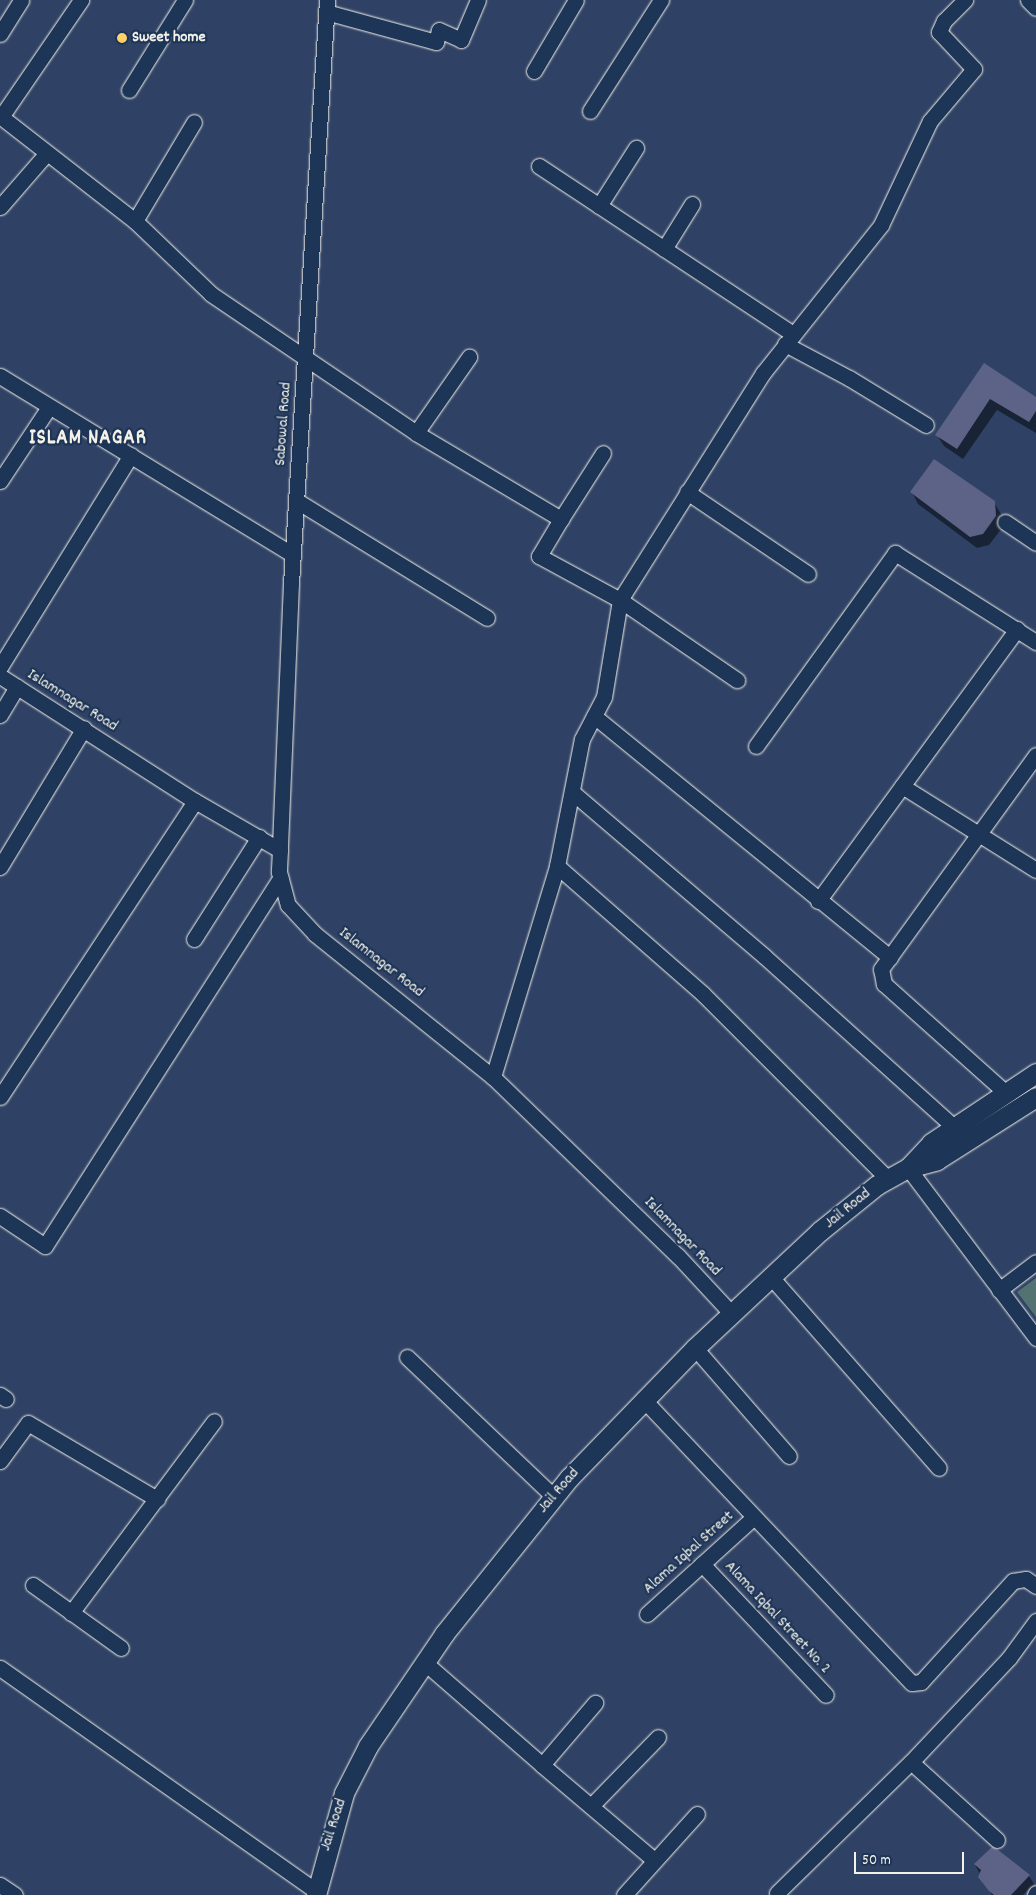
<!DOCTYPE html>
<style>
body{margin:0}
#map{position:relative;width:1036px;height:1895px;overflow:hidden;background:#2f4265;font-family:Dekko,sans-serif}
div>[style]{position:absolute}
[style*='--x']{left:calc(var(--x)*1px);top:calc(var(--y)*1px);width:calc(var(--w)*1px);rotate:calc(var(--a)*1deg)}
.green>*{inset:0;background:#537373}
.shadow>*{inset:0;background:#0007}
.building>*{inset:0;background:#5d6287}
.roads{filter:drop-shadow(0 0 1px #f4f1e8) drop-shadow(0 0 1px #f4f1e8)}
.minor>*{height:15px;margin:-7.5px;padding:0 7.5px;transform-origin:7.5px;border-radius:7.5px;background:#1d3557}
.major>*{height:19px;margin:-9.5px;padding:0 9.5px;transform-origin:9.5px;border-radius:9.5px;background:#1d3557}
.dots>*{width:14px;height:14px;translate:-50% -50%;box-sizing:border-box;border:2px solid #1d3557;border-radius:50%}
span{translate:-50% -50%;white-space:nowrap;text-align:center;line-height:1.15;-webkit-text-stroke:4.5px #1d3557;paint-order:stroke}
.poi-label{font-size:16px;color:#f4f1e8;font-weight:700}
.left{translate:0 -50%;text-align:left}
.street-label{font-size:16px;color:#f4f1e8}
.district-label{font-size:21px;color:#f4f1e8;font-weight:700;letter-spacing:1px}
.scale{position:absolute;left:854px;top:1852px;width:110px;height:22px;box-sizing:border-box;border:2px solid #f4f1e8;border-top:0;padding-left:6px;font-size:15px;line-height:18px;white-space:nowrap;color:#f4f1e8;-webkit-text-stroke:4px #1d3557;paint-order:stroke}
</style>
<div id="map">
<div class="green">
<div style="clip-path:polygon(1036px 1278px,1036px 1317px,1017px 1292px)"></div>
</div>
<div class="shadow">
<div style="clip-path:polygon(985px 364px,1036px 399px,1036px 433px,997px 410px,963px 459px,944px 446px,937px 435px)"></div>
<div style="clip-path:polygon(912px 492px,994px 502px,1001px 514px,1002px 528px,989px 545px,977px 548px,918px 504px)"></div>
<div style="clip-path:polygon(975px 1865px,1029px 1876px,1034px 1884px,1023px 1895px,992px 1895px)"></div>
</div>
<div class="building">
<div style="clip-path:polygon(984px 363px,1036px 397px,1036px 411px,1029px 422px,990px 399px,957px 449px,935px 435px)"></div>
<div style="clip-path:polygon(934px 459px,995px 501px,996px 516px,983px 534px,970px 537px,910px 492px)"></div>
<div style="clip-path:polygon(993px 1846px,1030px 1875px,1011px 1895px,994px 1895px,989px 1891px,978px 1877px,981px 1870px,974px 1864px)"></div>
</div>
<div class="roads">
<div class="minor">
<div style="--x:327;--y:0;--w:584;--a:93.53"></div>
<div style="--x:291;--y:583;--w:267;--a:92.4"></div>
<div style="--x:280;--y:850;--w:22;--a:93"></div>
<div style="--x:279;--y:872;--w:34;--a:75"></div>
<div style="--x:288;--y:905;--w:40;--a:47"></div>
<div style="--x:315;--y:934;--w:228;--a:38.8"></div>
<div style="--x:493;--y:1077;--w:257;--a:44.1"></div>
<div style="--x:678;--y:1256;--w:78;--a:47.1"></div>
<div style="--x:1028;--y:0;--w:11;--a:45"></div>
<div style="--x:326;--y:12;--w:114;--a:15.3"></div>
<div style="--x:436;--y:42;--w:12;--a:-76"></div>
<div style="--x:439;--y:30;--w:24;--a:24"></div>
<div style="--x:461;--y:40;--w:43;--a:-67"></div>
<div style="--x:0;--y:34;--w:40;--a:-58"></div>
<div style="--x:534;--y:71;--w:82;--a:-59.4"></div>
<div style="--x:129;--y:90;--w:106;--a:-58.1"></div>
<div style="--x:590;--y:111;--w:132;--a:-57.4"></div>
<div style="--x:0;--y:116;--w:171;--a:37.9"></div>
<div style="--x:135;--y:221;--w:105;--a:43.8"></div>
<div style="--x:211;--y:294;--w:248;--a:34.1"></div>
<div style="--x:416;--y:433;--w:93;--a:-55.1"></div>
<div style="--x:1;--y:117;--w:142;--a:-55.6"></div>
<div style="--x:539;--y:166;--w:305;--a:33.5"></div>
<div style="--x:599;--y:206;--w:69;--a:-57.5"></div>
<div style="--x:0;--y:207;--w:70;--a:-49"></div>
<div style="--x:135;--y:221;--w:115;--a:-59.2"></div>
<div style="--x:664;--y:249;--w:53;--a:-58.1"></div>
<div style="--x:785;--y:344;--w:72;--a:28"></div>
<div style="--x:849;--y:378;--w:90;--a:31.4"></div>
<div style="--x:0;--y:376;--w:343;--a:31.4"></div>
<div style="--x:416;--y:433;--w:169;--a:30.7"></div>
<div style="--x:561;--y:519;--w:78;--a:-57.5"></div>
<div style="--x:0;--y:481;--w:89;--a:-56.5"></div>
<div style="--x:687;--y:492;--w:146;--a:34.1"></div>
<div style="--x:297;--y:501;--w:223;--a:31.6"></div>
<div style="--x:561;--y:519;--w:43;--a:120.7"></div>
<div style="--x:539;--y:556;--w:92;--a:28.5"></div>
<div style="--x:620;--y:600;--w:142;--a:34.4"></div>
<div style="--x:1005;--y:522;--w:37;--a:34"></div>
<div style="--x:0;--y:667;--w:249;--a:-58.3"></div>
<div style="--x:0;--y:676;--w:232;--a:32.7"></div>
<div style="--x:195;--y:801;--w:98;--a:30"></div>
<div style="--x:0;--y:715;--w:33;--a:-59"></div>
<div style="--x:594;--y:716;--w:382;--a:39.2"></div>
<div style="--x:756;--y:746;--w:238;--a:-54.2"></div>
<div style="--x:895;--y:553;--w:167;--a:32.3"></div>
<div style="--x:902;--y:786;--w:158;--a:32.1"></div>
<div style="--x:572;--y:792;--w:253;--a:40.5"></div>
<div style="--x:764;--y:956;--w:256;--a:42"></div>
<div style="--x:557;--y:866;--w:194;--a:41.2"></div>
<div style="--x:703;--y:994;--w:262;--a:45"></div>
<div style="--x:0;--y:867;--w:162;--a:-58.9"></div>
<div style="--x:818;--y:901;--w:337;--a:-53.8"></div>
<div style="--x:194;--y:939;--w:121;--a:-57.5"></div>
<div style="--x:493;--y:1077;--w:220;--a:-73.1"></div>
<div style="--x:557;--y:866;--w:129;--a:-78.9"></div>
<div style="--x:582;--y:739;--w:47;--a:-62.4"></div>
<div style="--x:604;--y:697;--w:98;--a:-80.6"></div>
<div style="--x:620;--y:600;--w:268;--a:-57.8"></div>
<div style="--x:763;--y:373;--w:189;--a:-51.4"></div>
<div style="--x:881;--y:225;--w:115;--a:-64.8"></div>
<div style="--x:930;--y:121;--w:68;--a:-49.8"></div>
<div style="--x:974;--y:69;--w:51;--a:-133.4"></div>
<div style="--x:939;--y:32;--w:12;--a:-66"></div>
<div style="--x:944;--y:21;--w:30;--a:-45"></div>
<div style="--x:1006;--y:1093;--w:164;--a:-138.2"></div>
<div style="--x:884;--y:984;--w:15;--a:-101"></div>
<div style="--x:881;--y:969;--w:264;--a:-54.1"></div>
<div style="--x:0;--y:1097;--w:354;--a:-56.6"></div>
<div style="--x:908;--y:1168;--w:213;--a:53"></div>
<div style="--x:0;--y:1216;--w:54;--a:33.7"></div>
<div style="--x:45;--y:1246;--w:437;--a:-57.4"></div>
<div style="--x:771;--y:1277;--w:254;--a:48.7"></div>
<div style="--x:999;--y:1290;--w:46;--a:-37.1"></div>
<div style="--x:695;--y:1348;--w:143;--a:49"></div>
<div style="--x:407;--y:1357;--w:203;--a:43.6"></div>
<div style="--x:0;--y:1395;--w:7;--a:34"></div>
<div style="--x:643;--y:1399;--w:391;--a:46.6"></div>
<div style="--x:912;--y:1683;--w:9;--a:-6"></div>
<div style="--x:921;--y:1682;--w:137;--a:-47.7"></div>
<div style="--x:1013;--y:1581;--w:13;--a:-9"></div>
<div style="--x:1026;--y:1579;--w:12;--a:35"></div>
<div style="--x:0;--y:1461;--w:47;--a:-53.6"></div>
<div style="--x:28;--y:1423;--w:150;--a:30.5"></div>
<div style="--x:702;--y:1564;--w:180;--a:46.6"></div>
<div style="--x:33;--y:1585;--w:108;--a:35.6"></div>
<div style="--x:71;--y:1613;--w:239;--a:-53.3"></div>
<div style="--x:647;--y:1614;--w:144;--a:-42.2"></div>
<div style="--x:424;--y:1662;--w:157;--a:41.1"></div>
<div style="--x:542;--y:1765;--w:82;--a:-49.5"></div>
<div style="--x:0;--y:1668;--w:387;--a:35.2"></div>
<div style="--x:911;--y:1762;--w:116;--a:42.2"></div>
<div style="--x:542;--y:1765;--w:147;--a:40.3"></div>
<div style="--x:591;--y:1806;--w:96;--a:-45.8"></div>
<div style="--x:0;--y:1885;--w:18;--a:34"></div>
<div style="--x:777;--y:1893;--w:187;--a:-44.4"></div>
<div style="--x:911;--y:1762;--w:143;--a:-46.7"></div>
<div style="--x:1009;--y:1658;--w:46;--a:-53.9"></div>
<div style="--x:624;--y:1895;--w:109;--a:-48"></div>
<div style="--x:1035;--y:1895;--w:2;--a:-63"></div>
</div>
<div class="major">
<div style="--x:908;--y:1168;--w:34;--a:-47"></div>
<div style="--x:931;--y:1143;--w:126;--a:-33.7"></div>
<div style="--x:316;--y:1895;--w:106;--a:-74.6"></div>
<div style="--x:344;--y:1793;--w:53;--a:-62.9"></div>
<div style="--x:368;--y:1746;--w:135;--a:-55.8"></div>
<div style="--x:444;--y:1634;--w:200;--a:-51.3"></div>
<div style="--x:569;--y:1478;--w:181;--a:-45.9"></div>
<div style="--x:695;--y:1348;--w:171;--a:-43.1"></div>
<div style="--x:820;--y:1231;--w:73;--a:-38.9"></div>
<div style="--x:877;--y:1185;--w:35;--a:-29"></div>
<div style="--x:908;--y:1168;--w:30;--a:-15"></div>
<div style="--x:937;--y:1160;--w:117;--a:-32.5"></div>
</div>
</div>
<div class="dots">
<div style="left:122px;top:38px;background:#ffd166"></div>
</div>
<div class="poi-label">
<span class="left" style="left:132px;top:38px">Sweet home</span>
</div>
<div class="street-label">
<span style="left:284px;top:424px;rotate:-86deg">Sabowal Road</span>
<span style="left:72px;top:701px;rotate:32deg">Islamnagar Road</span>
<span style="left:381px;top:963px;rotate:38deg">Islamnagar Road</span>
<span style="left:848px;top:1209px;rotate:-39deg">Jail Road</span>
<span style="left:682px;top:1237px;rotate:46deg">Islamnagar Road</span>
<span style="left:559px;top:1491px;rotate:-49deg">Jail Road</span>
<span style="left:689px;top:1553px;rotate:-42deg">Alama Iqbal Street</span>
<span style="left:777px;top:1618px;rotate:47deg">Alama Iqbal Street No. 2</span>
<span style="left:334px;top:1825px;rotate:-72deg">Jail Road</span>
</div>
<div class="district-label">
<span style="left:88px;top:439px">ISLAM NAGAR</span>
</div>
<div class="scale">50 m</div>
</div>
